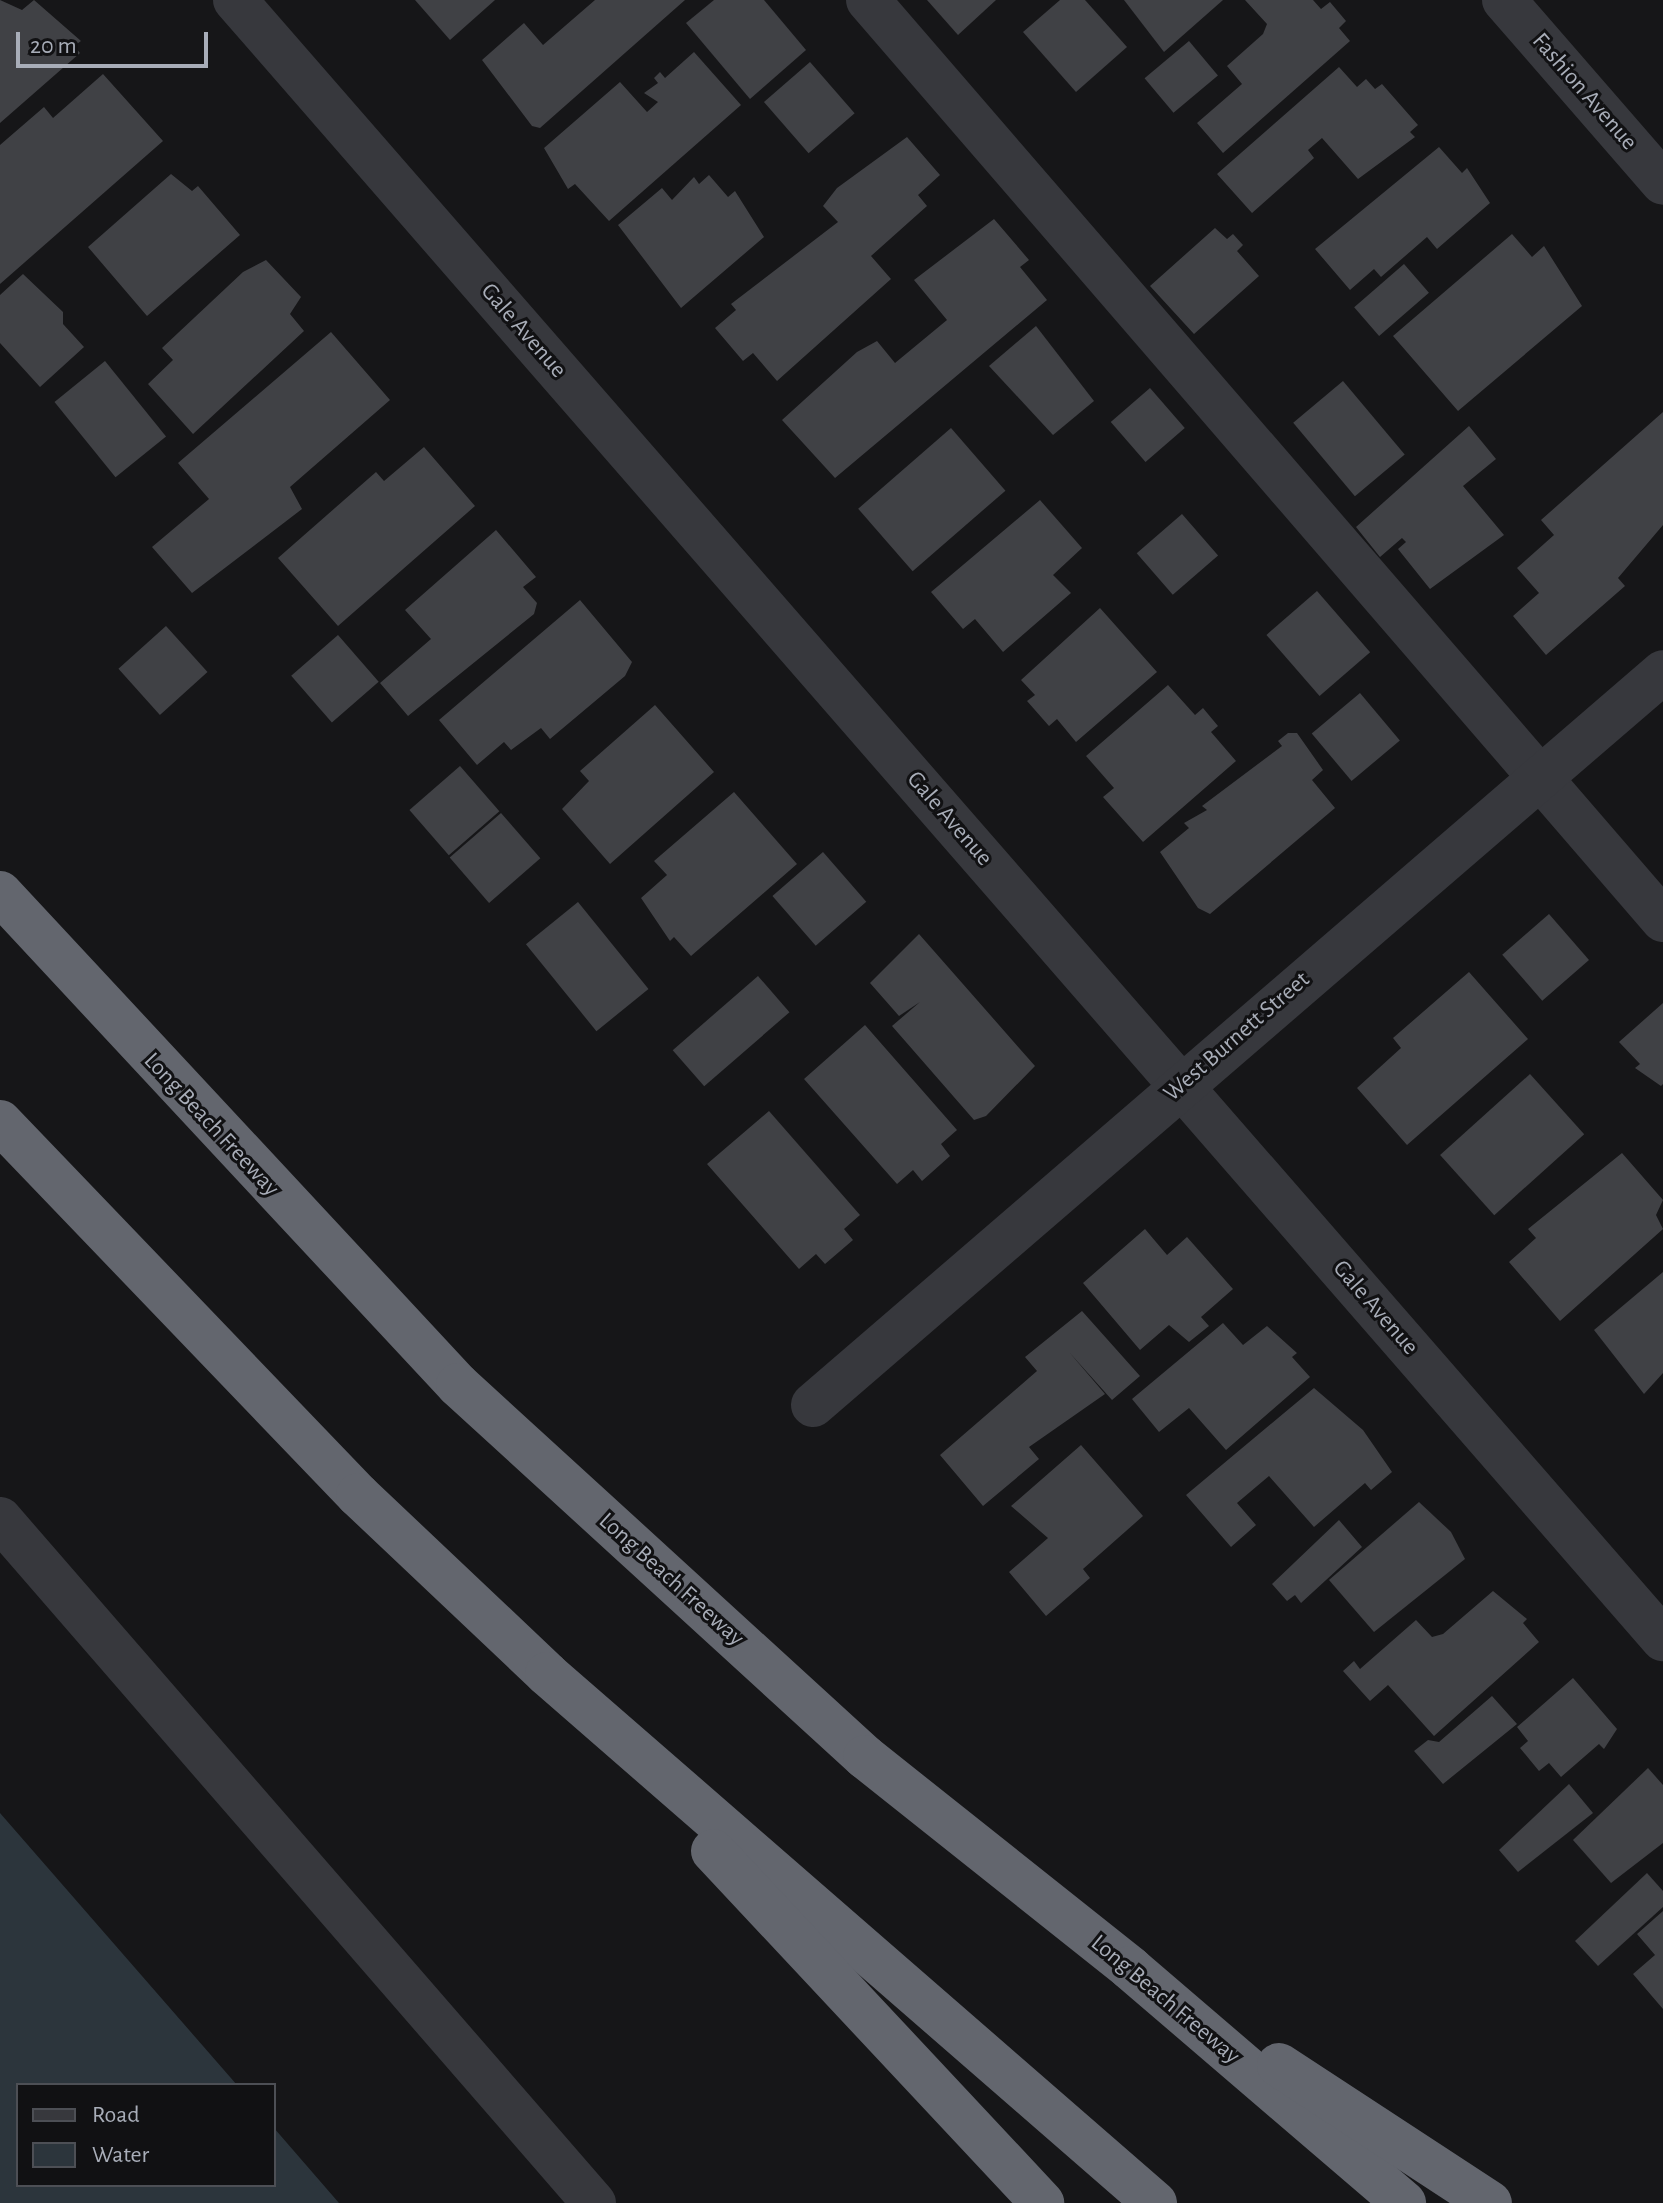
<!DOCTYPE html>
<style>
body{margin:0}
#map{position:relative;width:1663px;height:2203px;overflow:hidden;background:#161618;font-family:"Alegreya Sans",sans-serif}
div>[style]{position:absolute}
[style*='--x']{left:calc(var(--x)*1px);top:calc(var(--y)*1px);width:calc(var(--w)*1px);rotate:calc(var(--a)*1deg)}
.water>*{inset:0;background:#2c353c}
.building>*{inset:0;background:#404145;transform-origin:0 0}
.minor>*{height:44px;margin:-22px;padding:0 22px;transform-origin:22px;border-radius:22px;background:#37383d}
.highway>*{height:44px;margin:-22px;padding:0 22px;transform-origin:22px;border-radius:22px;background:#63666e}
span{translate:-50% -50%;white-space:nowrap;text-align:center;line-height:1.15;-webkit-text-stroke:6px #111113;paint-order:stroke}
.street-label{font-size:24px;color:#a8adb8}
.legend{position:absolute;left:16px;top:2083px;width:260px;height:104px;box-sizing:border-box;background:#111113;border:2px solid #4d4f55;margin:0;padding:10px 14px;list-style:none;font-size:24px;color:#a8adb8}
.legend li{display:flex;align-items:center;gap:16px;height:40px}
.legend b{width:40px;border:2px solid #4d4f55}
.scale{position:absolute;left:16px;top:32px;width:192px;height:36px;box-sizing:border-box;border:4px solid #a8adb8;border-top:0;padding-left:10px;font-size:24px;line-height:28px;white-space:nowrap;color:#a8adb8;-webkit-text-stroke:6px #111113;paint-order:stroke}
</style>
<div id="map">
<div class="water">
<div style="clip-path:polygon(0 1813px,237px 2085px,18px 2085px,18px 2185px,274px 2185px,274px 2128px,339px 2203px,0 2203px)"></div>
</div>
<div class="building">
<div style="clip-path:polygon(0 0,22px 10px,34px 0,81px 41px,74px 46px,80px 53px,0 123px)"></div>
<div style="clip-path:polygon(415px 0,495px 0,450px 40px)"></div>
<div style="clip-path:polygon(595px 0,685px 0,540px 128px,532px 126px,482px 60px,524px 23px,543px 45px)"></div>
<div style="clip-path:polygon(714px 0,764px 0,806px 50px,750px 99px,686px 23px)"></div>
<div style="clip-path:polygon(927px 0,996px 0,958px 35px)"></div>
<div style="clip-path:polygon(1060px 0,1085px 0,1127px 47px,1076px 92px,1023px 32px)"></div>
<div style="clip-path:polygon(1124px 0,1223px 0,1164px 52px)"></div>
<div style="clip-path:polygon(1245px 0,1313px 0,1321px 9px,1330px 2px,1346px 21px,1339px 28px,1350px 41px,1223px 153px,1197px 123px,1242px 84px,1227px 66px,1263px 34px,1267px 24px)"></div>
<div style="left:1189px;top:41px;width:45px;height:58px;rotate:50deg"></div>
<div style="clip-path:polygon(694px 52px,741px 105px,609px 221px,575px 184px,568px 189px,544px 148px,620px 82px,647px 112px,658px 102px,644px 93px,658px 83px,654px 78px,660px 72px,665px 78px)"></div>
<div style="left:810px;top:62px;width:68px;height:61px;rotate:49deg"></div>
<div style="clip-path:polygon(1339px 67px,1357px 87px,1366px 79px,1375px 89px,1382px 84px,1418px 125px,1410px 132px,1415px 137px,1358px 179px,1322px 138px,1308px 150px,1314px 158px,1252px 213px,1217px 174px)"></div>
<div style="clip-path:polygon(103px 74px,163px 141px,0 284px,0 145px,44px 107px,53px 118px)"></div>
<div style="clip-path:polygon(907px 137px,940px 175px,918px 195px,927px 206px,871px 256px,891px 279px,777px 381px,753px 353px,743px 361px,715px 328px,736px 310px,731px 304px,838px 222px,823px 206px,837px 188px)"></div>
<div style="clip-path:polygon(1439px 147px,1462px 173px,1467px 168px,1490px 203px,1437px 249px,1427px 237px,1381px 277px,1374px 269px,1350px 290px,1315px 249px)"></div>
<div style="clip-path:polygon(171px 174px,192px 191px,198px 186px,240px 235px,147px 316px,88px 247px)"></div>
<div style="clip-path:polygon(709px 175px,728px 197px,735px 191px,764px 237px,681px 308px,618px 225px,662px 188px,672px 200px,694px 177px,699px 184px)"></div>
<div style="clip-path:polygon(994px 219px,1029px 260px,1020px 267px,1047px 300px,835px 478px,782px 420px,857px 352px,877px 341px,895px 363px,947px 320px,914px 280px)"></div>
<div style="clip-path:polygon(1215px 228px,1227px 239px,1233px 234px,1243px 245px,1237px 251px,1259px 276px,1194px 334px,1150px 286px)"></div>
<div style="clip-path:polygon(1512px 234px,1532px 257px,1544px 246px,1582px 306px,1458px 411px,1393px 336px)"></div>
<div style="clip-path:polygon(266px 260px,301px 297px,290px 314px,304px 331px,193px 434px,148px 384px,173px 360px,162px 348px,243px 272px)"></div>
<div style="left:1404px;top:264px;width:38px;height:66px;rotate:49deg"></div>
<div style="clip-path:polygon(23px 274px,63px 312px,63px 324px,84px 347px,40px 387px,0 343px,0 295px)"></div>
<div style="clip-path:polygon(1036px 326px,1094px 401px,1053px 435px,989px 366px)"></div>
<div style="clip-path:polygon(331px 332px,390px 400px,290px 487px,302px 509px,192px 593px,152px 547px,209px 499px,178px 463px)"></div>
<div style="left:105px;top:361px;width:97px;height:65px;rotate:51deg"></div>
<div style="left:1343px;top:381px;width:96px;height:65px;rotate:50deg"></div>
<div style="left:1150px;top:388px;width:53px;height:52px;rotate:49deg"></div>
<div style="clip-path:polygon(1663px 412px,1663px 525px,1618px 578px,1625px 586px,1546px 655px,1513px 616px,1539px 593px,1517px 568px,1554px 535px,1541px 520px)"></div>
<div style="clip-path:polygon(1469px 426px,1496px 459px,1463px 486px,1504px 535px,1430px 589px,1398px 549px,1406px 542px,1402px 538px,1380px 557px,1356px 527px)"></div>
<div style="left:951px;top:428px;width:83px;height:123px;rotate:49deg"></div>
<div style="clip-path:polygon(424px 447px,475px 506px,338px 626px,278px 558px,376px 472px,384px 481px)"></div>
<div style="clip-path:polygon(1040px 500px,1082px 548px,1053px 575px,1071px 593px,1003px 652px,975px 619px,963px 629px,931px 592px)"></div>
<div style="left:1182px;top:514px;width:55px;height:60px;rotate:49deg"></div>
<div style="clip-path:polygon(496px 530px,536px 577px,523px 587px,537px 603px,534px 614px,408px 716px,380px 683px,431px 639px,405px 610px)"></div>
<div style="left:1317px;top:591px;width:81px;height:67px;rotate:49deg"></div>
<div style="clip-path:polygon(580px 600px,632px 662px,625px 676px,550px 739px,541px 728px,511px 750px,504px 742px,477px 765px,439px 720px)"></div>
<div style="clip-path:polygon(1100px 608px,1157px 672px,1076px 742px,1057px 719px,1049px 726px,1027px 701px,1035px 695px,1021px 680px)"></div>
<div style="left:166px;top:626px;width:62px;height:64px;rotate:48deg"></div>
<div style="left:338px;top:635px;width:62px;height:62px;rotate:49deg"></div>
<div style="clip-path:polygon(1168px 685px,1195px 715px,1203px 708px,1218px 726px,1211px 732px,1236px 761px,1143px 842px,1103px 797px,1114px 788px,1086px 756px)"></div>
<div style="left:1360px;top:693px;width:62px;height:63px;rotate:50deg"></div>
<div style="clip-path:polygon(655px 705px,714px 772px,610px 864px,562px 809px,589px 781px,580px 771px)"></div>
<div style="clip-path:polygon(1288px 733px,1297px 733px,1323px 770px,1312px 780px,1335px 808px,1210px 914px,1198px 908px,1160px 852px,1189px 828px,1184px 823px,1207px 810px,1202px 806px,1282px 746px,1278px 741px)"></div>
<div style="left:460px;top:766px;width:60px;height:67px;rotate:49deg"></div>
<div style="clip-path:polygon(734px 792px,797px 864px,691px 956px,674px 937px,670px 941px,641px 898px,667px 875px,654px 861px)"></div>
<div style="left:501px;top:813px;width:60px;height:68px;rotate:49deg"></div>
<div style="left:823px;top:852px;width:66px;height:67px;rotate:49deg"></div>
<div style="left:578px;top:902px;width:112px;height:67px;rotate:51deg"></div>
<div style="left:1549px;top:914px;width:61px;height:62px;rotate:49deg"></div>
<div style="clip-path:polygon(919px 934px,1035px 1066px,986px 1116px,974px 1120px,892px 1026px,920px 1002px,899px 1016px,870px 983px)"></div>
<div style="clip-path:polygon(1469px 972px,1528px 1039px,1407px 1145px,1357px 1088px,1401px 1048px,1393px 1038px)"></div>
<div style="left:758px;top:976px;width:48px;height:113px;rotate:49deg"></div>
<div style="clip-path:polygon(1663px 1003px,1663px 1084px,1661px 1086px,1635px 1068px,1640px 1064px,1619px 1042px)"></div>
<div style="clip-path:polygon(865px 1025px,957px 1130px,941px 1144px,950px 1156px,922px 1181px,913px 1170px,897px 1184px,804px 1079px)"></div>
<div style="left:1530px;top:1074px;width:81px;height:121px;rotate:48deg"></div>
<div style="clip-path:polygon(769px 1111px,860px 1215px,844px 1229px,853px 1240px,825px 1264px,816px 1254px,799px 1269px,707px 1164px)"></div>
<div style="clip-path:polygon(1622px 1153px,1663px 1200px,1656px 1215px,1663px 1229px,1560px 1321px,1509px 1262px,1536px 1238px,1528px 1229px)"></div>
<div style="clip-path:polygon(1145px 1229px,1167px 1255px,1187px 1237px,1233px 1289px,1201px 1317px,1209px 1326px,1189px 1342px,1169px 1325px,1140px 1350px,1083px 1283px)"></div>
<div style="clip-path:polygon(1663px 1272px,1663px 1373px,1644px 1394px,1594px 1330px)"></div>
<div style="clip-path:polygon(1082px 1311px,1140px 1376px,1112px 1400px,1069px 1352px,1105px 1394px,1029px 1447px,1039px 1459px,983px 1506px,940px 1455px,1037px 1371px,1025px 1357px)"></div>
<div style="clip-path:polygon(1223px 1323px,1243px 1345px,1267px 1326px,1297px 1353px,1292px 1357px,1310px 1377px,1226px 1450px,1189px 1408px,1159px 1432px,1132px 1399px)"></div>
<div style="clip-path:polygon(1314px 1388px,1363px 1430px,1392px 1472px,1371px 1490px,1365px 1483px,1314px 1527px,1269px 1476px,1237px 1503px,1256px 1525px,1231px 1547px,1186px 1495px)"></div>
<div style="clip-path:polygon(1081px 1445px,1143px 1516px,1083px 1569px,1090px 1578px,1046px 1616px,1009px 1572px,1048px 1538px,1011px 1506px)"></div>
<div style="clip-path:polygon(1419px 1502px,1451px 1532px,1465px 1559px,1374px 1632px,1329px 1580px)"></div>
<div style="clip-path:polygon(1339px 1520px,1362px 1547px,1301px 1603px,1295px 1595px,1287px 1601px,1272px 1584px)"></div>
<div style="clip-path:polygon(1493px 1591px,1527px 1619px,1523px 1623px,1539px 1642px,1434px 1736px,1388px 1685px,1370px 1701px,1343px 1671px,1354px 1661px,1360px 1669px,1416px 1620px,1432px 1637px,1443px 1634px)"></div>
<div style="clip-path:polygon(1573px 1678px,1617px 1729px,1604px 1749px,1599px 1744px,1561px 1777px,1549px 1763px,1539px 1771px,1520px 1748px,1528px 1741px,1517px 1727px)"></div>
<div style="clip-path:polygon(1492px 1696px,1517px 1724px,1443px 1784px,1414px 1751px,1428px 1740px,1439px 1742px)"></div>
<div style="clip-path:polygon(1648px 1768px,1663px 1785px,1663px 1843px,1611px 1883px,1573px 1840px)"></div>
<div style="clip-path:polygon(1569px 1784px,1593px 1813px,1518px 1872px,1499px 1850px)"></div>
<div style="clip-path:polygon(1647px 1873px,1663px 1891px,1663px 1907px,1598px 1966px,1575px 1941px)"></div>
<div style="clip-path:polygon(1663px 1911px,1663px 2009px,1633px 1974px,1655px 1955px,1637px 1934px)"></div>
</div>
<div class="minor">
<div style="--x:235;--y:0;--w:2174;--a:48.94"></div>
<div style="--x:868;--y:0;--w:1216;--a:49.17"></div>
<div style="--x:1504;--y:0;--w:242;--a:49"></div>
<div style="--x:813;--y:1405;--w:1122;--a:-40.77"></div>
<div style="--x:0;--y:1519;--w:906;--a:49.03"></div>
</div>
<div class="highway">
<div style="--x:0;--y:893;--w:672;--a:47.05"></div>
<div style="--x:458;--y:1385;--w:551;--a:42.43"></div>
<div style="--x:865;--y:1757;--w:339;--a:38.5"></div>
<div style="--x:1130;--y:1968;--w:361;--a:40.6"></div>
<div style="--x:0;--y:1122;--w:517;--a:46.18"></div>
<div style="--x:358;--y:1495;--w:260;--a:43.4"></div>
<div style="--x:547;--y:1674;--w:806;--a:41.03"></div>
<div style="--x:713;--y:1851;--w:482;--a:46.9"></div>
<div style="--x:1279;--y:2065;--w:252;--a:33.2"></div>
</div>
<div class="street-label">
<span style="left:1584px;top:92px;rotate:49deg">Fashion Avenue</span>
<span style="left:523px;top:331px;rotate:49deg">Gale Avenue</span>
<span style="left:949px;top:819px;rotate:49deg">Gale Avenue</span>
<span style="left:1237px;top:1037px;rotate:-41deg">West Burnett Street</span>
<span style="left:211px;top:1125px;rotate:47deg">Long Beach Freeway</span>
<span style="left:1375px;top:1308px;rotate:49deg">Gale Avenue</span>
<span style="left:671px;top:1580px;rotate:42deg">Long Beach Freeway</span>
<span style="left:1165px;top:2000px;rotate:40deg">Long Beach Freeway</span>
</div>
<ul class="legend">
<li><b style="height:10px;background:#37383d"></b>Road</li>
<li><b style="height:22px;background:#2c353c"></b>Water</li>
</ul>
<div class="scale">20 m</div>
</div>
